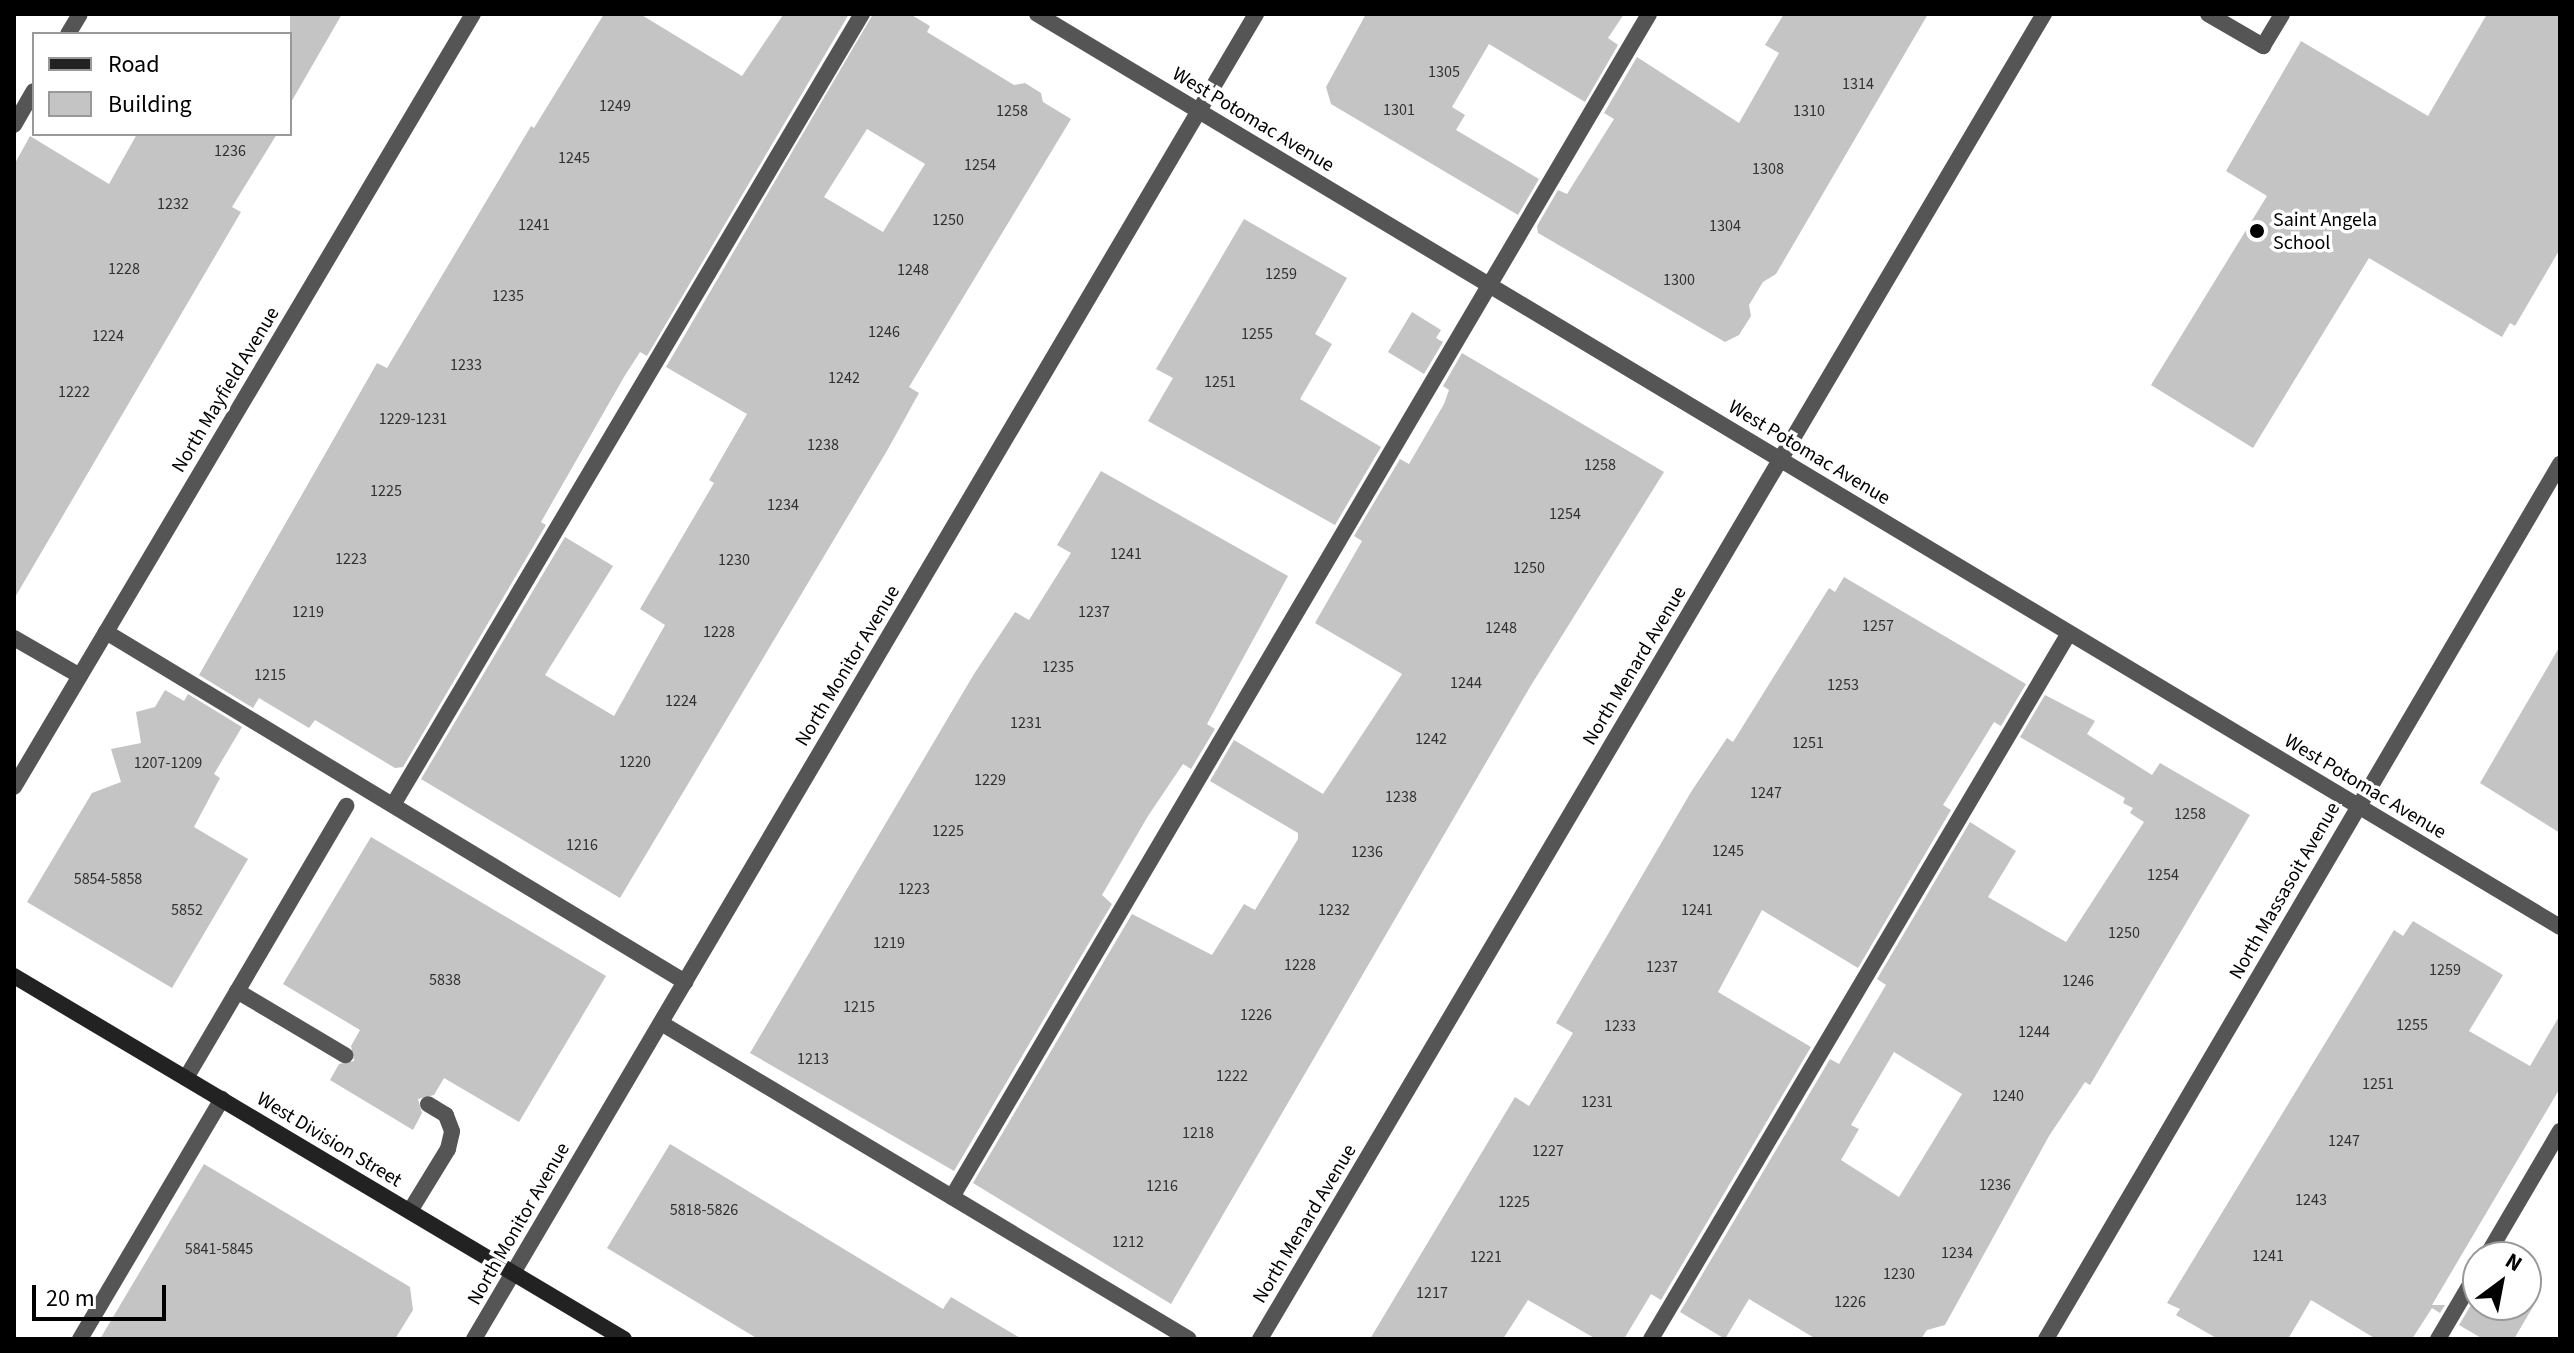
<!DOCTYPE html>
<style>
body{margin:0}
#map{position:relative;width:2574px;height:1353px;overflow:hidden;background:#fff;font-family:"Source Sans 3",sans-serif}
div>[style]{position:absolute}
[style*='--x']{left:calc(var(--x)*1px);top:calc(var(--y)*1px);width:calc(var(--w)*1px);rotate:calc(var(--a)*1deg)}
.building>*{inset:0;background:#c4c4c4}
.service>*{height:16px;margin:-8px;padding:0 8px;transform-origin:8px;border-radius:8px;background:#555}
.minor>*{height:16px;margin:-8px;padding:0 8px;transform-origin:8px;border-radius:8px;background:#555}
.secondary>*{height:16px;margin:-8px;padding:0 8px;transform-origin:8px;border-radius:8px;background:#222}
.dots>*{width:22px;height:22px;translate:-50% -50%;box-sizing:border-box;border:4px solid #fff;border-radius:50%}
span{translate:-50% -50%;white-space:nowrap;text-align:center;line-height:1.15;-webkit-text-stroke:7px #fff;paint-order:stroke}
.number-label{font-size:16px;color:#313131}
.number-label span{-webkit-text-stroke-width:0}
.street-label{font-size:20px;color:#000}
.poi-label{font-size:20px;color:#000}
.left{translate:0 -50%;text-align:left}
.frame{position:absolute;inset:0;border:16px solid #000;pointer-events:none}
.legend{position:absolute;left:32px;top:32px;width:260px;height:104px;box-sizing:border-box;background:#fff;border:2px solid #999;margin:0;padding:10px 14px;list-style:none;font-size:24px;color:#000}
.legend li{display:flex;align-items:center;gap:16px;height:40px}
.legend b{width:40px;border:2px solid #999}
.north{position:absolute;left:2462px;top:1241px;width:80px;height:80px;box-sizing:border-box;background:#fff;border:2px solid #999;border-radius:50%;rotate:32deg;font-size:22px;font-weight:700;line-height:32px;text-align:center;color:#000}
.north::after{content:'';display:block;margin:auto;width:28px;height:36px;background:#000;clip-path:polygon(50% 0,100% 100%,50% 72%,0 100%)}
.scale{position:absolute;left:32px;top:1285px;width:134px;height:36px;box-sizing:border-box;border:4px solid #000;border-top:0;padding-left:10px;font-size:24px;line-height:28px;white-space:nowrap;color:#000;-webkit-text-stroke:6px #fff;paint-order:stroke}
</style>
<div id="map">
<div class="building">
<div style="clip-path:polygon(290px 14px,342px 14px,290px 104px)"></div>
<div style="clip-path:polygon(604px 14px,640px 14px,742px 76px,783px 15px,849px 14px,647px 356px,640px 352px,624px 377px,541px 522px,546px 525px,403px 767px,395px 768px,315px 720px,309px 728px,259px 698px,253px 708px,199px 675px,377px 363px,387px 368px,531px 126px,534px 128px)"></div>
<div style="clip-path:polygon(evenodd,873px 14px,910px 14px,930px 26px,927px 32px,1014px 85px,1025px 83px,1041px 93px,1043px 102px,1071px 119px,909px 387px,919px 393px,888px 449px,620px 898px,421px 779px,565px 537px,613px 566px,545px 675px,614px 716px,665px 625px,640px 609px,714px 483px,709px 480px,747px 414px,666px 367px,873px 14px,867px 129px,925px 164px,883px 232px,824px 197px,867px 129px)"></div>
<div style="clip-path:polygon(1366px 14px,1624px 14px,1608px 38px,1618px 45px,1585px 102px,1489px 44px,1452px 107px,1465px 115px,1456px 130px,1539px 179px,1518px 215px,1331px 104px,1326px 87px)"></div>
<div style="clip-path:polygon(1784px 14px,1928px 14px,1776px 274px,1763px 282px,1749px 305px,1751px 316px,1739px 335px,1725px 342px,1538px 233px,1537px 226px,1558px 190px,1567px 194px,1614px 119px,1604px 113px,1637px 57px,1739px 123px,1779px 53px,1765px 45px)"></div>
<div style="clip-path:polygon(2487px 14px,2560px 14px,2560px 249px,2515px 326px,2510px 323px,2502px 337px,2369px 258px,2253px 448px,2151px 385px,2267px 196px,2226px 171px,2301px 41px,2428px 116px)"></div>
<div style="clip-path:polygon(137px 134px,277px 134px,232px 207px,241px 212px,14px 599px,14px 165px,30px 136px,109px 184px)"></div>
<div style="clip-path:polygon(1244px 219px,1347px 278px,1315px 334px,1332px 344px,1300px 399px,1381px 447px,1335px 525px,1148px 421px,1173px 378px,1156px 369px)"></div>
<div style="clip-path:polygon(1412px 312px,1441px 330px,1436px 338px,1443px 342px,1424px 374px,1388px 352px)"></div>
<div style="clip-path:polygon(1462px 353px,1664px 472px,1530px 687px,1171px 1304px,973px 1183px,1132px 914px,1212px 955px,1244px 904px,1255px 910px,1298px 839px,1298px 833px,1210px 781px,1234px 740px,1323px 794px,1402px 674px,1315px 623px,1362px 541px,1354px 536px,1400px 459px,1409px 464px,1444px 404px,1449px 390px,1443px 386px)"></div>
<div style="clip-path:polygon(1101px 471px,1288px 576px,1207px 724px,1215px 729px,1191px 769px,1183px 764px,1148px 816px,1102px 895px,1112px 904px,954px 1171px,750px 1053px,974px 674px,1015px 612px,1029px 620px,1071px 553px,1057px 545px)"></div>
<div style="clip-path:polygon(1844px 577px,2026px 684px,2001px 726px,1994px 722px,1943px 805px,1951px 810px,1858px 968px,1762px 910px,1718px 992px,1811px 1047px,1661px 1300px,1651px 1294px,1624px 1339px,1596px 1339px,1528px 1300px,1503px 1339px,1370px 1339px,1515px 1097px,1529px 1106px,1573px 1033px,1556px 1023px,1691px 792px,1727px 738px,1733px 742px,1829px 588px,1835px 592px)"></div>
<div style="clip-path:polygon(2560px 646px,2560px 833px,2480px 783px)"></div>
<div style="clip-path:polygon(165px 690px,184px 701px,188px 694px,242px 727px,214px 774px,220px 778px,194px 827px,248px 859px,172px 988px,27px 902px,92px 793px,121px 782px,111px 749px,141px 743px,136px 712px,155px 707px)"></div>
<div style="clip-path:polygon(evenodd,2045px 695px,2095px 721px,2087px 734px,2152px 775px,2160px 763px,2250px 815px,2090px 1085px,2085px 1082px,2049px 1136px,1945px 1325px,1927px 1330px,1921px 1339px,1816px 1339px,1749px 1299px,1725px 1339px,1680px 1312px,1830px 1059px,1839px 1064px,1886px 985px,1877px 979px,1970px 822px,2016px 851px,1988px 897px,2066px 942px,2144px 822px,2130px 813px,2133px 808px,2123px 803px,2125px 798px,2020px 737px,2045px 695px,1894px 1052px,1962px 1094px,1899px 1197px,1841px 1160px,1859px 1129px,1851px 1125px,1894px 1052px)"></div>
<div style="clip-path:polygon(371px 837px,606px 976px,519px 1122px,444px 1078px,434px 1095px,418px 1099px,422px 1113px,413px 1130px,330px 1080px,339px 1064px,354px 1061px,351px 1046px,360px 1030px,283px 984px)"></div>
<div style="clip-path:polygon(2413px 921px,2503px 975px,2469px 1031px,2530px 1066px,2560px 1015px,2560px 1088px,2432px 1305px,2445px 1305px,2440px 1313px,2432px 1308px,2412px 1339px,2376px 1339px,2311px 1300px,2288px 1339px,2218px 1339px,2176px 1315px,2180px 1309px,2167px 1303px,2394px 930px,2403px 936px)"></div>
<div style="clip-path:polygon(670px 1144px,943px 1309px,951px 1297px,1022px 1339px,758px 1339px,607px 1248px)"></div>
<div style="clip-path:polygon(204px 1164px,410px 1287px,413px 1310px,395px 1339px,100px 1339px)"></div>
<div style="clip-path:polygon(2471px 1305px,2534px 1305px,2514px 1339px,2483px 1339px,2459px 1325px)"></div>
</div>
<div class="service">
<div style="--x:2208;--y:14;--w:64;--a:30.2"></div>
<div style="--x:2263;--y:46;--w:37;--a:-59"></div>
<div style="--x:68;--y:34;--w:23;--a:-59"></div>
<div style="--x:14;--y:125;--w:39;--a:-60"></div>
<div style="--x:106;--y:632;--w:677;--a:31.15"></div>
<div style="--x:14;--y:638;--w:76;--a:29.9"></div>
<div style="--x:393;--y:805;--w:920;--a:-59.34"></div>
<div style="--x:237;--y:991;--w:126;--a:30.7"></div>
<div style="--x:661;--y:1023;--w:615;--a:30.9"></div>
<div style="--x:186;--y:1078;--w:316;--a:-59.5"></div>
<div style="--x:952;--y:1197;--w:1373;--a:-59.49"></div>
<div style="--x:410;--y:1211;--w:73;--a:-58.5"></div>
<div style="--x:448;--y:1149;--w:18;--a:-77"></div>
<div style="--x:452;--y:1131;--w:17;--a:-111"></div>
<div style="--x:446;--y:1115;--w:21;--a:-149"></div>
<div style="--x:2486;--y:1257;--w:146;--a:-59.6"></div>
<div style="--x:80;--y:1339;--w:279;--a:-59.4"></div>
<div style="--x:1651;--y:1339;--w:820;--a:-59.37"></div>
<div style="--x:2438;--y:1339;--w:79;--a:-59.5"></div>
</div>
<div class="minor">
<div style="--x:1037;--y:14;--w:1776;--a:30.94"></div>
<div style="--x:14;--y:787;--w:899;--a:-59.3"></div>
<div style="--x:474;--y:1339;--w:1539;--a:-59.45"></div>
<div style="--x:1260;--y:1339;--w:1540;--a:-59.39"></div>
<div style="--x:2046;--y:1339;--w:1015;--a:-59.57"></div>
</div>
<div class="secondary">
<div style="--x:14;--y:976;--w:710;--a:30.76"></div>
</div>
<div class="dots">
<div style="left:2257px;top:231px;background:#000"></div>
</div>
<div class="number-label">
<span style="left:1444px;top:72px">1305</span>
<span style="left:1858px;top:84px">1314</span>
<span style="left:615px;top:106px">1249</span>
<span style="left:1399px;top:110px">1301</span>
<span style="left:1012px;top:111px">1258</span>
<span style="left:1809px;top:111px">1310</span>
<span style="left:230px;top:151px">1236</span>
<span style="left:574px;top:158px">1245</span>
<span style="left:980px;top:165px">1254</span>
<span style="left:1768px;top:169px">1308</span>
<span style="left:173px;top:204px">1232</span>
<span style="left:948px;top:220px">1250</span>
<span style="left:534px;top:225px">1241</span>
<span style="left:1725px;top:226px">1304</span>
<span style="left:124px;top:269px">1228</span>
<span style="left:913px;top:270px">1248</span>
<span style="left:1281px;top:274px">1259</span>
<span style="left:1679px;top:280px">1300</span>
<span style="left:508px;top:296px">1235</span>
<span style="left:884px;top:332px">1246</span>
<span style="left:1257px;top:334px">1255</span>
<span style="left:108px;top:336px">1224</span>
<span style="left:466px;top:365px">1233</span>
<span style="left:844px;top:378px">1242</span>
<span style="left:1220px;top:382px">1251</span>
<span style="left:74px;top:392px">1222</span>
<span style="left:413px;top:419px">1229-1231</span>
<span style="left:823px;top:445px">1238</span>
<span style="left:1600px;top:465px">1258</span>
<span style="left:386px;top:491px">1225</span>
<span style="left:783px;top:505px">1234</span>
<span style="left:1565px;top:514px">1254</span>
<span style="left:1126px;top:554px">1241</span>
<span style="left:351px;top:559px">1223</span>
<span style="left:734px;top:560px">1230</span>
<span style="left:1529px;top:568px">1250</span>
<span style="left:308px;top:612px">1219</span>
<span style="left:1094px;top:612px">1237</span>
<span style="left:1878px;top:626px">1257</span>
<span style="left:1501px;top:628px">1248</span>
<span style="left:719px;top:632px">1228</span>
<span style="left:1058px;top:667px">1235</span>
<span style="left:270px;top:675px">1215</span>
<span style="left:1466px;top:683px">1244</span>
<span style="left:1843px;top:685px">1253</span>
<span style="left:681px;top:701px">1224</span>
<span style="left:1026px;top:723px">1231</span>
<span style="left:1431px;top:739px">1242</span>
<span style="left:1808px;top:743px">1251</span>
<span style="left:635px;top:762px">1220</span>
<span style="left:168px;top:763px">1207-1209</span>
<span style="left:990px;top:780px">1229</span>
<span style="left:1766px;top:793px">1247</span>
<span style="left:1401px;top:797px">1238</span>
<span style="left:2190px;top:814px">1258</span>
<span style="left:948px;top:831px">1225</span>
<span style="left:582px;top:845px">1216</span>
<span style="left:1728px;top:851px">1245</span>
<span style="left:1367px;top:852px">1236</span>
<span style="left:2163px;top:875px">1254</span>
<span style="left:108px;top:879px">5854-5858</span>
<span style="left:914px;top:889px">1223</span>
<span style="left:187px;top:910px">5852</span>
<span style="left:1334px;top:910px">1232</span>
<span style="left:1697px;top:910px">1241</span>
<span style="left:2124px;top:933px">1250</span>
<span style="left:889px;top:943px">1219</span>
<span style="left:1300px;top:965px">1228</span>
<span style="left:1662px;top:967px">1237</span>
<span style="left:2445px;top:970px">1259</span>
<span style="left:445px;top:980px">5838</span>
<span style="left:2078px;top:981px">1246</span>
<span style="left:859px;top:1007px">1215</span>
<span style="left:1256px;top:1015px">1226</span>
<span style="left:2412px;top:1025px">1255</span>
<span style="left:1620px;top:1026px">1233</span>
<span style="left:2034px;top:1032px">1244</span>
<span style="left:813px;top:1059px">1213</span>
<span style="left:1232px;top:1076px">1222</span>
<span style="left:2378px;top:1084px">1251</span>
<span style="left:2008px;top:1096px">1240</span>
<span style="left:1597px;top:1102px">1231</span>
<span style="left:1198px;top:1133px">1218</span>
<span style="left:2344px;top:1141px">1247</span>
<span style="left:1548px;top:1151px">1227</span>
<span style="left:1995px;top:1185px">1236</span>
<span style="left:1162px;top:1186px">1216</span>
<span style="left:2311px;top:1200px">1243</span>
<span style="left:1514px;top:1202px">1225</span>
<span style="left:704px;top:1210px">5818-5826</span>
<span style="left:1128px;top:1242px">1212</span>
<span style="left:219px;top:1249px">5841-5845</span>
<span style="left:1957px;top:1253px">1234</span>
<span style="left:2268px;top:1256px">1241</span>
<span style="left:1486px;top:1257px">1221</span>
<span style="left:1899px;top:1274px">1230</span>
<span style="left:1432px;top:1293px">1217</span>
<span style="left:1850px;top:1302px">1226</span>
</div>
<div class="street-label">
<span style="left:1253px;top:120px;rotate:31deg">West Potomac Avenue</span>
<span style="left:226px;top:390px;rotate:-59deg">North Mayfield Avenue</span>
<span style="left:1809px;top:453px;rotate:31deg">West Potomac Avenue</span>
<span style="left:848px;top:666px;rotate:-59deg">North Monitor Avenue</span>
<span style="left:1635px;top:666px;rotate:-59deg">North Menard Avenue</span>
<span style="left:2365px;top:787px;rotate:31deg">West Potomac Avenue</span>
<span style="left:2285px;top:891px;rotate:-60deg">North Massasoit Avenue</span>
<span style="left:329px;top:1140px;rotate:31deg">West Division Street</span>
<span style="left:519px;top:1224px;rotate:-60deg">North Monitor Avenue</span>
<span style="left:1305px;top:1224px;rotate:-59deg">North Menard Avenue</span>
</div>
<div class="poi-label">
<span class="left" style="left:2273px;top:232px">Saint Angela<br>School</span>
</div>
<div class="frame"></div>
<ul class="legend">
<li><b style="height:10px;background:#222"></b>Road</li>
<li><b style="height:22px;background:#c4c4c4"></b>Building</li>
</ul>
<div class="north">N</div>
<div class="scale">20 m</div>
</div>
